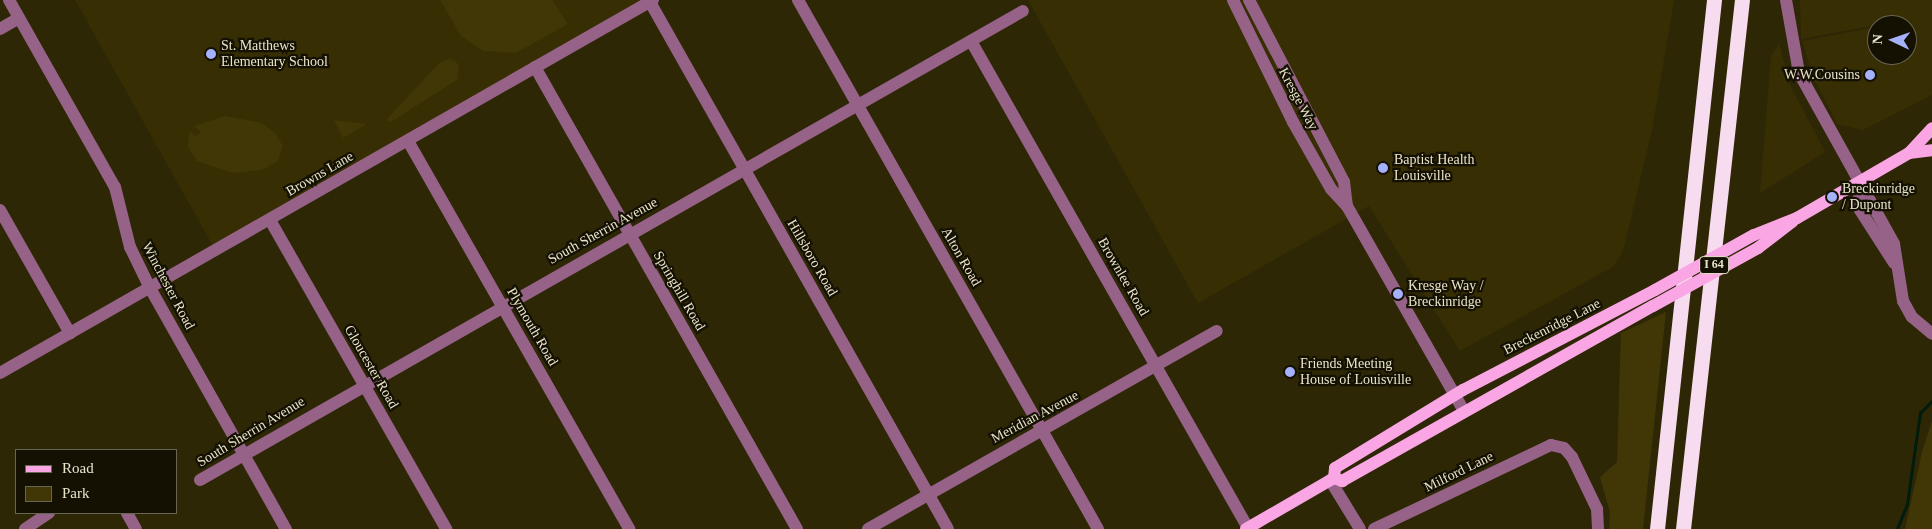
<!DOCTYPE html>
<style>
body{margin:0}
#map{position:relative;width:1932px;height:529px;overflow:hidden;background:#2e2705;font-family:Georgia,serif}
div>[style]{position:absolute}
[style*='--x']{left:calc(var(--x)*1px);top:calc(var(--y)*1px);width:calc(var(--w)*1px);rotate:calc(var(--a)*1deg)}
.built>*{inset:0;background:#372e04}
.green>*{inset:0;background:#403606}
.stream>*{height:2.5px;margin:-1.25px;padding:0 1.25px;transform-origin:1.25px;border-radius:1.25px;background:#001c0c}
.minor>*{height:12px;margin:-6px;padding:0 6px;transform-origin:6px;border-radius:6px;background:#966288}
.major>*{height:12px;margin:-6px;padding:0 6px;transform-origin:6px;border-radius:6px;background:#faa5e4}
.highway>*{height:15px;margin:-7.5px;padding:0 7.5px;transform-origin:7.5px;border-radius:7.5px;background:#f6dcee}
.major-bridge>*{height:12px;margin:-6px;padding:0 6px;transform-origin:6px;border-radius:6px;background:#faa5e4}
.dots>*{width:14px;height:14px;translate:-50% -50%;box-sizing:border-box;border:2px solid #141002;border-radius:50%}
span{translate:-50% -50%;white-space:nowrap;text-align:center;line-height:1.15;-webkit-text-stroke:4.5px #141002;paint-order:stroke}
.shield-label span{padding:1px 4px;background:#141002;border:1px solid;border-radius:4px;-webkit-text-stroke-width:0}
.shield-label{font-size:12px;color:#e9e4cc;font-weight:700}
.poi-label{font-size:14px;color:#e9e4cc}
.left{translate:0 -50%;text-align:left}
.right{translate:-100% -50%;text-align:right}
.street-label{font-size:14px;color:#e9e4cc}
.legend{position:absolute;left:15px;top:449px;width:162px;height:65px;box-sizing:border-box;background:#141002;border:1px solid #696553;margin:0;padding:6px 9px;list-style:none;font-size:15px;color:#e9e4cc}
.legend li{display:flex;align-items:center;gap:10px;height:25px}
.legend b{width:25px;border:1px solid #696553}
.north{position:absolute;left:1867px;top:15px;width:50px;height:50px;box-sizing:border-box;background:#141002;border:1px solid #696553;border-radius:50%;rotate:273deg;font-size:14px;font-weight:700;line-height:20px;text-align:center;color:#e9e4cc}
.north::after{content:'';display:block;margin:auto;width:18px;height:22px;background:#a6b1fc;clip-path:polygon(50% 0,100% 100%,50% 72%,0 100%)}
</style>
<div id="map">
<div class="built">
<div style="clip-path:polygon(75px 0,648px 0,213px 246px)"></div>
<div style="clip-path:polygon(1028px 0,1674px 0,1652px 130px,1623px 251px,1614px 266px,1460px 351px,1369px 206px,1198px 303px)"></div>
<div style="clip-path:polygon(1800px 0,1932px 0,1932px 95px,1863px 130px,1837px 124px,1814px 79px,1802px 41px,1877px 27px,1877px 55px,1907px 55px,1907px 25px,1877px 25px,1801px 39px)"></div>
<div style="clip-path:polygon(1779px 43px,1790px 85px,1825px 152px,1760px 193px,1771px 57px)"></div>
</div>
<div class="green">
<div style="clip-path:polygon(440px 0,552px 0,568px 24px,516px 53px,483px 51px,461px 36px)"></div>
<div style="clip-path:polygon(450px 59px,459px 64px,457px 80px,391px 122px,386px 120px,439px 63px)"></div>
<div style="clip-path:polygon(225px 116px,262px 123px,276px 134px,283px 146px,278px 161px,262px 170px,233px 173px,197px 161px,188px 147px,189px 131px,196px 136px,201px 132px,194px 126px)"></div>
<div style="clip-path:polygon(334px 120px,367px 124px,343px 138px)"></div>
<div style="clip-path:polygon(1666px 312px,1643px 529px,1609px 529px,1610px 512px,1600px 477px,1617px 462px,1621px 333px)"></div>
<div style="clip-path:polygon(1932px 421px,1932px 529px,1905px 529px,1922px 452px)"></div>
</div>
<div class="stream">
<div style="--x:1897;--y:529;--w:27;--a:-68"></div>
<div style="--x:1907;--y:504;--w:92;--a:-81.9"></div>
<div style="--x:1920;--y:413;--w:17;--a:-45"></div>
</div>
<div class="minor">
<div style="--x:9;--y:0;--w:215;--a:60.5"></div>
<div style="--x:115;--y:187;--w:62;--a:76"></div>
<div style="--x:130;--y:247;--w:46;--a:64"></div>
<div style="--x:150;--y:288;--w:277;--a:60.6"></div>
<div style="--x:798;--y:0;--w:608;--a:60.44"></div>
<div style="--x:1233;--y:0;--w:136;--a:63.8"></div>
<div style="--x:1293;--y:122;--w:77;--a:60.4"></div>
<div style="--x:1331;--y:189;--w:23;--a:47"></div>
<div style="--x:1347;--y:206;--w:236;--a:60.3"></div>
<div style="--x:1249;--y:0;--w:205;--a:62.4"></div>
<div style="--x:1344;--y:182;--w:24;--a:83"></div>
<div style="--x:1786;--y:0;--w:74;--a:79.9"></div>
<div style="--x:1799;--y:73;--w:196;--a:60.9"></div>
<div style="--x:1894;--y:244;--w:58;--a:81"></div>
<div style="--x:1903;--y:301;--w:18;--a:61"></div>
<div style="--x:1912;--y:317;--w:26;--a:40"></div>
<div style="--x:650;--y:2;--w:605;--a:60.51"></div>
<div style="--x:0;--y:29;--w:22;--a:-30"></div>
<div style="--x:971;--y:41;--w:560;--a:60.37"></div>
<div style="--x:535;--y:67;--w:531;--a:60.44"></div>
<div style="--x:408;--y:141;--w:447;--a:60.3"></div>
<div style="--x:1858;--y:181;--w:29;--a:86"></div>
<div style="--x:1860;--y:210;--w:63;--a:57.3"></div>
<div style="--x:0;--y:210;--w:142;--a:60.4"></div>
<div style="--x:270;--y:220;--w:356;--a:60.3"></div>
<div style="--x:0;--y:373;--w:752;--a:-29.74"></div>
<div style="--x:200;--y:480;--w:947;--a:-29.68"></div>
<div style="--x:1330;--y:480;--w:57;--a:58.5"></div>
<div style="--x:127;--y:513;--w:18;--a:61"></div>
<div style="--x:25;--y:529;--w:29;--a:-34"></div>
<div style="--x:868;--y:529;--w:401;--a:-29.6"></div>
<div style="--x:1374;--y:529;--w:196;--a:-25.4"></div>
<div style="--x:1551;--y:445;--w:13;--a:13"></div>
<div style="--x:1564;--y:448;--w:12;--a:48"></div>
<div style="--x:1572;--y:457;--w:58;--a:64.3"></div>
<div style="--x:1597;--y:509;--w:20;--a:87"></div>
</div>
<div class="major">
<div style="--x:1909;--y:153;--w:23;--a:-7"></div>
<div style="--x:1754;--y:235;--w:46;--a:-21.6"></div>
<div style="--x:1797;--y:218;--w:129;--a:-30.1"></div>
<div style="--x:1909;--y:153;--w:34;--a:-47"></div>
<div style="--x:1758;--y:248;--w:44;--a:-37.6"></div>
<div style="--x:1334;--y:478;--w:10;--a:-84"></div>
<div style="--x:1335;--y:468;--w:150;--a:-31.4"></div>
<div style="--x:1463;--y:390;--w:216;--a:-27.5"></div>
<div style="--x:1334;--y:478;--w:9;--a:21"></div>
<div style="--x:1342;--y:481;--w:357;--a:-29.4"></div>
<div style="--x:1246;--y:529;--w:102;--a:-30.1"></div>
</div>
<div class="highway">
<div style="--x:1657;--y:529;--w:532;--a:-83.85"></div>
<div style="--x:1683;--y:529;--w:532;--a:-83.64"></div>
</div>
<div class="major-bridge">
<div style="--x:1655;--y:290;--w:113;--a:-29.1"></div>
<div style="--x:1653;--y:306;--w:120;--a:-28.9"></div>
</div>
<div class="dots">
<div style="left:211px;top:54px;background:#a6b1fc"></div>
<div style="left:1870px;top:75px;background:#a6b1fc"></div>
<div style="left:1383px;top:168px;background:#a6b1fc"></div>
<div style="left:1832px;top:197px;background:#a6b1fc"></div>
<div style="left:1398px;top:294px;background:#a6b1fc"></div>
<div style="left:1290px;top:372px;background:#a6b1fc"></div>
</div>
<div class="shield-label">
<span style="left:1714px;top:265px">I 64</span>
</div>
<div class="poi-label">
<span class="left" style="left:221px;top:54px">St. Matthews<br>Elementary School</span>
<span class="right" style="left:1860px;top:75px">W.W.Cousins</span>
<span class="left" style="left:1394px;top:168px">Baptist Health<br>Louisville</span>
<span class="left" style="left:1842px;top:197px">Breckinridge<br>/ Dupont</span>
<span class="left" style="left:1408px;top:294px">Kresge Way /<br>Breckinridge</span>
<span class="left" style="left:1300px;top:372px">Friends Meeting<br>House of Louisville</span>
</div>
<div class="street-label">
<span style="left:1298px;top:99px;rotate:62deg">Kresge Way</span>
<span style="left:320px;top:174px;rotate:-30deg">Browns Lane</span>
<span style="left:603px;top:231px;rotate:-29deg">South Sherrin Avenue</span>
<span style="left:961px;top:257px;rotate:60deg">Alton Road</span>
<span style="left:812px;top:258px;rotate:60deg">Hillsboro Road</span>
<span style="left:1123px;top:277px;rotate:60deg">Brownlee Road</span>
<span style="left:168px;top:286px;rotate:62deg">Winchester Road</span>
<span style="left:679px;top:291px;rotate:60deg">Springhill Road</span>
<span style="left:532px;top:327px;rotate:60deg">Plymouth Road</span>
<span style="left:1552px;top:327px;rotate:-27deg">Breckenridge Lane</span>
<span style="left:371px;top:367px;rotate:60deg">Gloucester Road</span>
<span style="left:1035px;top:417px;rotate:-28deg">Meridian Avenue</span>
<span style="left:251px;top:432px;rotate:-31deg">South Sherrin Avenue</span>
<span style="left:1459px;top:472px;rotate:-26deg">Milford Lane</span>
</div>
<ul class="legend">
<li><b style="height:6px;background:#faa5e4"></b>Road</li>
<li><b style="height:14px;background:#403606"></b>Park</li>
</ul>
<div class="north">N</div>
</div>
